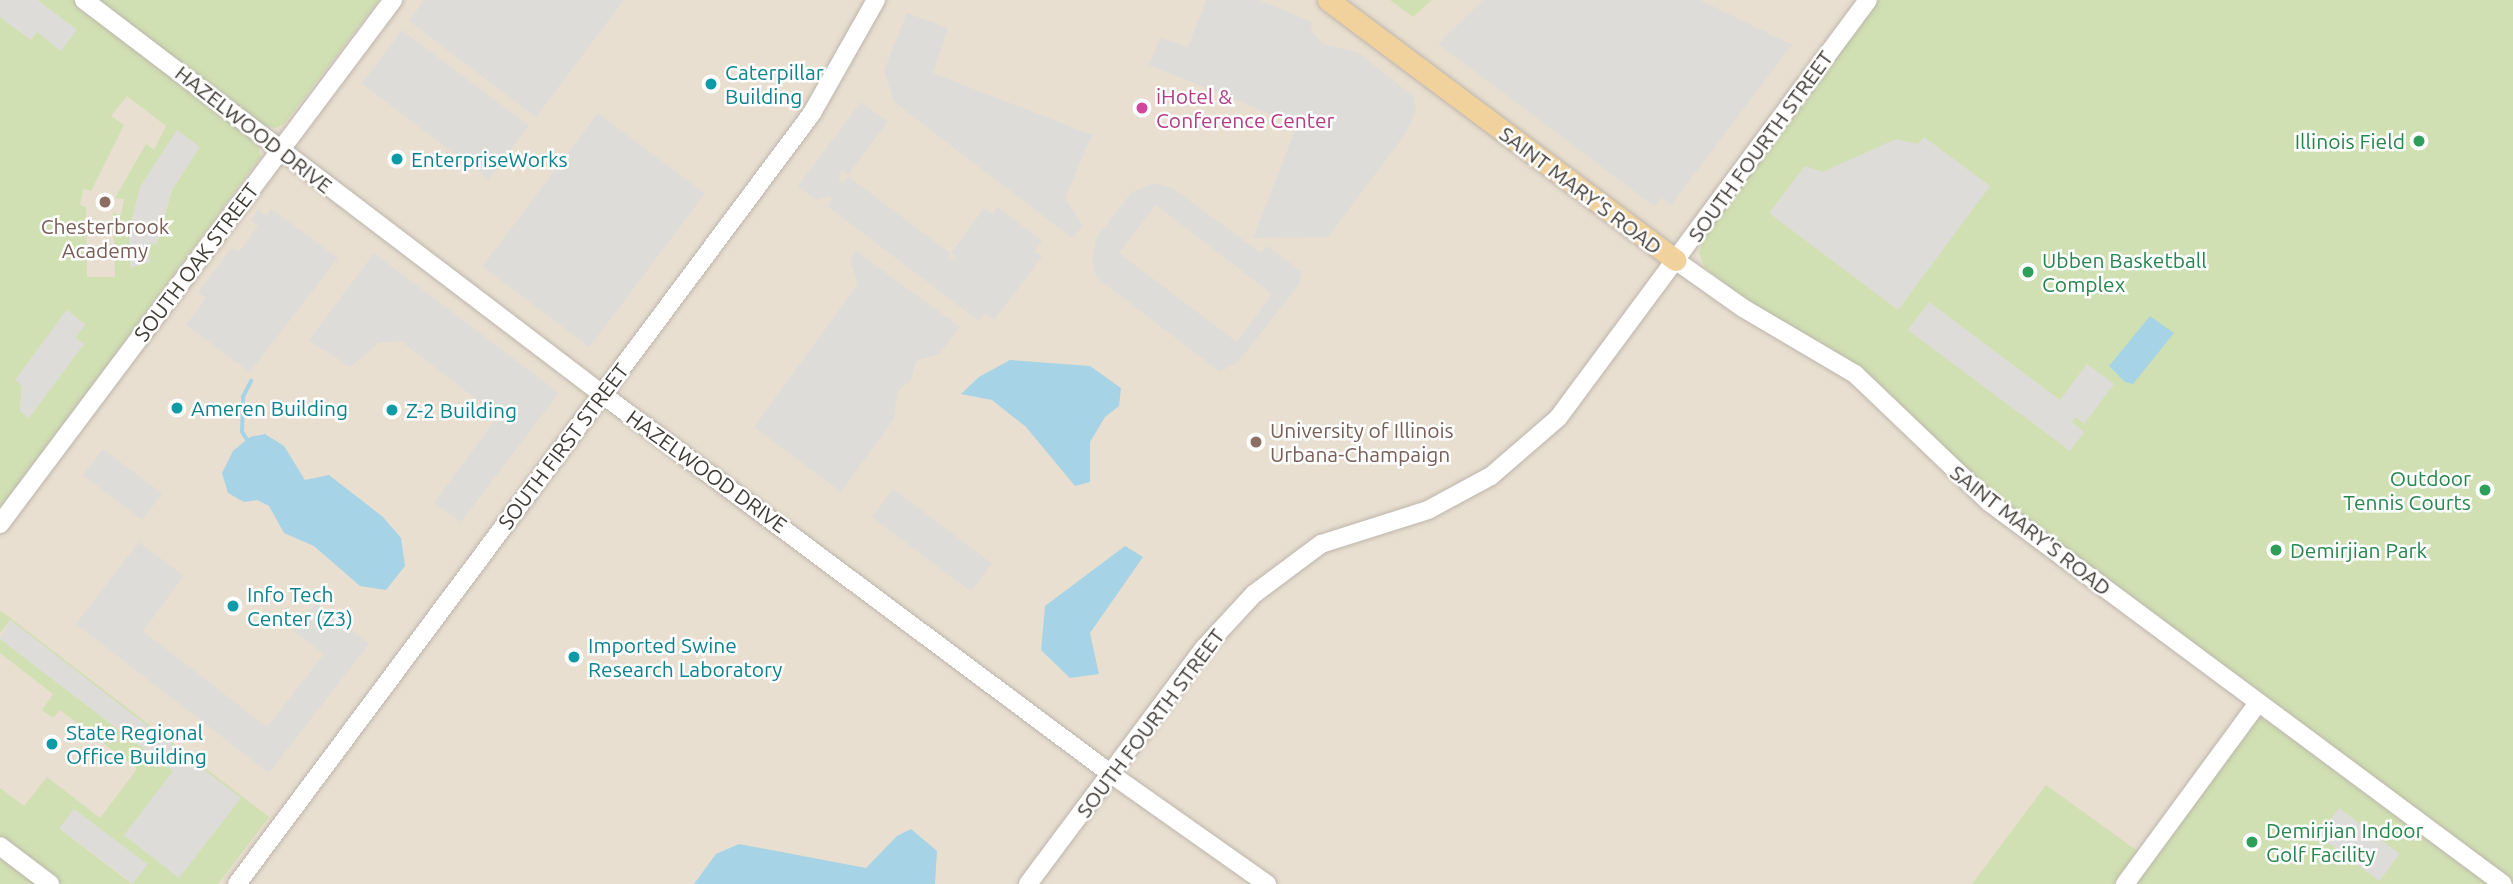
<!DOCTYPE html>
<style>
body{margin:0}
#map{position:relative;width:2513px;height:884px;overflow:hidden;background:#f0ebe5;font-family:Ubuntu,sans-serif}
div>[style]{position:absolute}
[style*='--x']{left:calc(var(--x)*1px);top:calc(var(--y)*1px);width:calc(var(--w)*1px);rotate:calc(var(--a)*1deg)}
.education>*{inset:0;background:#e8dfd0;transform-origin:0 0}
.green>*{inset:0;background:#d0e0b2}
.parking>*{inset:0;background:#dedcd9;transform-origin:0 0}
.water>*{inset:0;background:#a7d3e6}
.stream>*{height:3.5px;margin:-1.75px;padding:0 1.75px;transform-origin:1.75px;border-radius:1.75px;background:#a7d3e6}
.roads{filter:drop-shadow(0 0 2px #bdb5ac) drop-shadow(0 0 2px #bdb5ac)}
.minor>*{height:18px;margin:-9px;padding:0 9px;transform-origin:9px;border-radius:9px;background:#fff}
.major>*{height:21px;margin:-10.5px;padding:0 10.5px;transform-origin:10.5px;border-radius:10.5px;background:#f1d19c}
.dots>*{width:19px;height:19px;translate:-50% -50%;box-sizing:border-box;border:4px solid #fff;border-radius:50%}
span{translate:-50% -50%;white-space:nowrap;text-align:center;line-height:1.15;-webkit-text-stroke:5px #fff;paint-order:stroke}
.culture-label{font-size:21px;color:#0d838f}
.left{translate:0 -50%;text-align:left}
.hotel-label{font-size:21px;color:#b23c85}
.street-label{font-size:21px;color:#413b35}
.leisure-label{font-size:21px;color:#27864d}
.right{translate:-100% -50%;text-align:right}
.education-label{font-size:21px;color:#785e54}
</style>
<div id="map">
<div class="education">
<div style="left:0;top:0;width:2513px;height:884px"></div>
</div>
<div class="green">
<div style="clip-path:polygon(evenodd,37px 0,74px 0,257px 143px,261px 156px,0 511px,0 17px,30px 39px,36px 32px,77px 30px,37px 0,127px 96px,166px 126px,154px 150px,146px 144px,115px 198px,124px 199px,121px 215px,113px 213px,115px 277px,87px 277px,86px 207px,80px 205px,83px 189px,91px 191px,124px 125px,111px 116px,127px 96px,37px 0,177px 130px,184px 169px,172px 190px,156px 245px,147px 242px,177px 130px,37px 0,66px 311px,85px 324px,75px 338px,84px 344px,20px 411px,22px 386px,16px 380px,66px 311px)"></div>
<div style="clip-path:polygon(95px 0,379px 0,284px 124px,276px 128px,262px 125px)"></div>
<div style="clip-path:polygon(1390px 0,1432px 0,1413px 17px)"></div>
<div style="clip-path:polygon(1879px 0,2513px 0,2513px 883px,2074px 558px,1956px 465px,1863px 371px,1758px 309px,1705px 268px,1699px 253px,1704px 237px)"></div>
<div style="clip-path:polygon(evenodd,0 610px,269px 817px,218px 884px,0 884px,0 788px,24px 806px,47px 777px,100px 818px,137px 769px,60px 710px,53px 718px,42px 710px,53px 694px,0 653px,0 639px,173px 771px,179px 877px,240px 798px,10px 620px,0 633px,0 610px,73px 810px,146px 865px,132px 884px,60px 829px,73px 810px)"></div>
<div style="clip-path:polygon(2260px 716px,2493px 884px,1972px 884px,2046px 785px,2150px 860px,2253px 718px)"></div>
</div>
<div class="parking">
<div style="clip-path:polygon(0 0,37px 0,77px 30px,61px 51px,37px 32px,31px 40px,0 17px)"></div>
<div style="clip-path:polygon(424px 0,624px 0,536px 117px,409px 21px)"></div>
<div style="clip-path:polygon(1206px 0,1259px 0,1312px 22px,1311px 32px,1324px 44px,1359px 53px,1414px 97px,1416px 111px,1406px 133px,1328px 237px,1253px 238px,1297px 125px,1149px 65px,1160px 38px,1188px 47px)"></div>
<div style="clip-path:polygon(1483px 0,1700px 0,1792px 45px,1671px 205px,1662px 198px,1655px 207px,1438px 44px)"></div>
<div style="clip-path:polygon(907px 13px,948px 28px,933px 73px,1092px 135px,1065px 198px,1083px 226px,1072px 238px,894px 102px,884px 70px)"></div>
<div style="left:402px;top:30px;width:159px;height:67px;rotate:37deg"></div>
<div style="clip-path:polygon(861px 102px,888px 122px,848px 175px,841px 170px,839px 181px,843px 183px,848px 176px,950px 253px,948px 261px,957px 258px,951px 253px,984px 208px,992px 214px,998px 207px,1042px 241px,1035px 251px,1042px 257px,994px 320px,985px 313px,979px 321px,827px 206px,832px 199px,828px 196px,816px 200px,798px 186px)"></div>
<div style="left:598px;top:113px;width:134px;height:192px;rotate:37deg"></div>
<div style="clip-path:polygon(177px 130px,200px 147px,172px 190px,156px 245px,147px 243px,150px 262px,130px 268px,129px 230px,140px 187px)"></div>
<div style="clip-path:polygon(1924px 137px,1990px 186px,1898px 310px,1769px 213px,1805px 166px,1823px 172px,1896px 139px,1918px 144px)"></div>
<div style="clip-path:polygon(evenodd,1155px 183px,1174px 189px,1261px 253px,1267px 246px,1302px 272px,1298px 286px,1238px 362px,1220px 372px,1096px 277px,1092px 260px,1096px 238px,1132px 192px,1155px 183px,1156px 205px,1272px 294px,1237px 342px,1119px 253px,1156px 205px)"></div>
<div style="clip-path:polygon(271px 209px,338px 258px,250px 372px,186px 325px,206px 298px,198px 292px,232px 247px,239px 252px,258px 226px,251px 220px,258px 210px,266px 216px)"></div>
<div style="clip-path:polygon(856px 251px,960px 327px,939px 354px,916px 361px,911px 380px,897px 392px,894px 419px,841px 492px,754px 427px,858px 284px,850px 260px)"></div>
<div style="clip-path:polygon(374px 253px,559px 393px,461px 522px,434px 503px,498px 416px,401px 341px,379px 343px,350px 367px,309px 340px)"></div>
<div style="clip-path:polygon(1929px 302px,2060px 400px,2087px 364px,2114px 384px,2084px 424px,2076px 417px,2072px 422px,2084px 432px,2070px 451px,1908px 330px)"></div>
<div style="clip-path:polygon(67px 310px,85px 325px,75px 338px,84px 344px,29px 418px,20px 411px,22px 386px,15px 380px)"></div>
<div style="left:103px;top:449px;width:74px;height:33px;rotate:37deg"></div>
<div style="left:893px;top:489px;width:124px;height:35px;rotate:37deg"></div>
<div style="clip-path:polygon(139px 542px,184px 576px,143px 631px,267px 727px,324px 654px,294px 631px,316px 603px,369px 644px,269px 773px,76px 624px)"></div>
<div style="clip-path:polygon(10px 620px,241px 798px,179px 878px,124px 835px,173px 771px,0 639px)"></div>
<div style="left:2339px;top:808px;width:76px;height:34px;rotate:37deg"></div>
<div style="left:74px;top:809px;width:92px;height:24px;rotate:37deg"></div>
</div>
<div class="water">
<div style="clip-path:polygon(2150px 316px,2174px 333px,2133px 384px,2125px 382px,2109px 366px)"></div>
<div style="clip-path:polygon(1010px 360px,1090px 366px,1121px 388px,1119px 406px,1105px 417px,1090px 442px,1090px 482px,1075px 486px,1026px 427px,992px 400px,961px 394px,979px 377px)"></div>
<div style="clip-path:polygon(265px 434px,284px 446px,305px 480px,329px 475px,383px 517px,401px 538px,405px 566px,386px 590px,360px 586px,314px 546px,284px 533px,269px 506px,257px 500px,244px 502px,228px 493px,222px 473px,233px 451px,250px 437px)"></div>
<div style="clip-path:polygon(1125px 546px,1143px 557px,1090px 633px,1099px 674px,1070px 678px,1041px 650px,1045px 606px)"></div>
<div style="clip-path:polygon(911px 829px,937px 851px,935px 884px,694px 884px,716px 854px,739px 844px,866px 868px,897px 836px)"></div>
</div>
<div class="stream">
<div style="--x:247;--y:440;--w:9;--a:-122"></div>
<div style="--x:242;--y:432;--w:35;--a:-88"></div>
<div style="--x:243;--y:397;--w:18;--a:-63"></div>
</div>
<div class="roads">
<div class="minor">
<div style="--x:84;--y:0;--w:651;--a:37.26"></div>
<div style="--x:602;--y:394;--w:635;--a:36.74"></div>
<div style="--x:1111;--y:774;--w:191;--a:35.2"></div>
<div style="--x:1675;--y:260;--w:83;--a:35.2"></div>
<div style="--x:1743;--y:308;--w:130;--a:30.5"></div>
<div style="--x:1855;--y:374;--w:185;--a:43.7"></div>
<div style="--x:1989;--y:502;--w:640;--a:36.62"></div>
<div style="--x:0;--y:524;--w:655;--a:-53.13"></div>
<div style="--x:0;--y:846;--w:63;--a:37.2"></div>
<div style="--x:237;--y:884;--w:962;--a:-53.28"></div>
<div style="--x:812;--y:113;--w:130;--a:-60.5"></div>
<div style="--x:1028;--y:884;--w:294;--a:-53.3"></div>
<div style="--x:1204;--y:648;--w:74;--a:-47.2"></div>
<div style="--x:1254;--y:594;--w:84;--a:-36.7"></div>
<div style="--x:1321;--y:544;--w:112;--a:-17.6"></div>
<div style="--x:1428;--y:510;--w:72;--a:-28.4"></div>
<div style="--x:1491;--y:476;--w:89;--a:-40.9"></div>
<div style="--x:1558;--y:418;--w:520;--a:-53.44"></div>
<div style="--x:2125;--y:884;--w:225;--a:-53.7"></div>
</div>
<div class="major">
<div style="--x:1328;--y:0;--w:434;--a:36.8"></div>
</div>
</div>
<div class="dots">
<div style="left:711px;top:84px;background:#0f9aa8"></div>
<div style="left:1142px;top:108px;background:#d1479c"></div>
<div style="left:2419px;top:141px;background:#2e9e5b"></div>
<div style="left:397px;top:159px;background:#0f9aa8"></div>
<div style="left:105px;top:202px;background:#8d6e63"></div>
<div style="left:2028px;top:272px;background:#2e9e5b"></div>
<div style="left:177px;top:408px;background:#0f9aa8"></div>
<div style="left:392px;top:410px;background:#0f9aa8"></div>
<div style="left:1256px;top:442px;background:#8d6e63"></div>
<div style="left:2485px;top:490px;background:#2e9e5b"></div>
<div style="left:2276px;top:550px;background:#2e9e5b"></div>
<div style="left:233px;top:606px;background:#0f9aa8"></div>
<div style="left:574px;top:657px;background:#0f9aa8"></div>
<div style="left:52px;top:744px;background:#0f9aa8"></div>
<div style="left:2252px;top:842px;background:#2e9e5b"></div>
</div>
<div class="culture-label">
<span class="left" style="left:725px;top:84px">Caterpillar<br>Building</span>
<span class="left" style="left:411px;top:159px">EnterpriseWorks</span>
<span class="left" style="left:191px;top:408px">Ameren Building</span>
<span class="left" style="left:406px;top:410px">Z-2 Building</span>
<span class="left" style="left:247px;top:606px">Info Tech<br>Center (Z3)</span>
<span class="left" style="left:588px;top:657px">Imported Swine<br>Research Laboratory</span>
<span class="left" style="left:66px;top:744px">State Regional<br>Office Building</span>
</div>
<div class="hotel-label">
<span class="left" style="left:1156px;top:108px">iHotel &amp;<br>Conference Center</span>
</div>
<div class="street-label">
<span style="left:254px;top:129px;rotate:38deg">HAZELWOOD DRIVE</span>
<span style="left:1760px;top:146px;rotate:-54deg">SOUTH FOURTH STREET</span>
<span style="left:1581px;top:190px;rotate:37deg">SAINT MARY'S ROAD</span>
<span style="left:196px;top:262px;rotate:-53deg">SOUTH OAK STREET</span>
<span style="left:563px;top:446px;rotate:-53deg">SOUTH FIRST STREET</span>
<span style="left:707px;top:471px;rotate:36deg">HAZELWOOD DRIVE</span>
<span style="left:2031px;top:530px;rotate:38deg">SAINT MARY'S ROAD</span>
<span style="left:1150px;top:723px;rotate:-53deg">SOUTH FOURTH STREET</span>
</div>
<div class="leisure-label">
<span class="right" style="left:2405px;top:141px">Illinois Field</span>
<span class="left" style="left:2042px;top:272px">Ubben Basketball<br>Complex</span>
<span class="right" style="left:2471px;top:490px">Outdoor<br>Tennis Courts</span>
<span class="left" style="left:2290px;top:550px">Demirjian Park</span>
<span class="left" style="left:2266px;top:842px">Demirjian Indoor<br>Golf Facility</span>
</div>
<div class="education-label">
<span style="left:105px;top:238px">Chesterbrook<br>Academy</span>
<span class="left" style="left:1270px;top:442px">University of Illinois<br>Urbana-Champaign</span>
</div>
</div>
